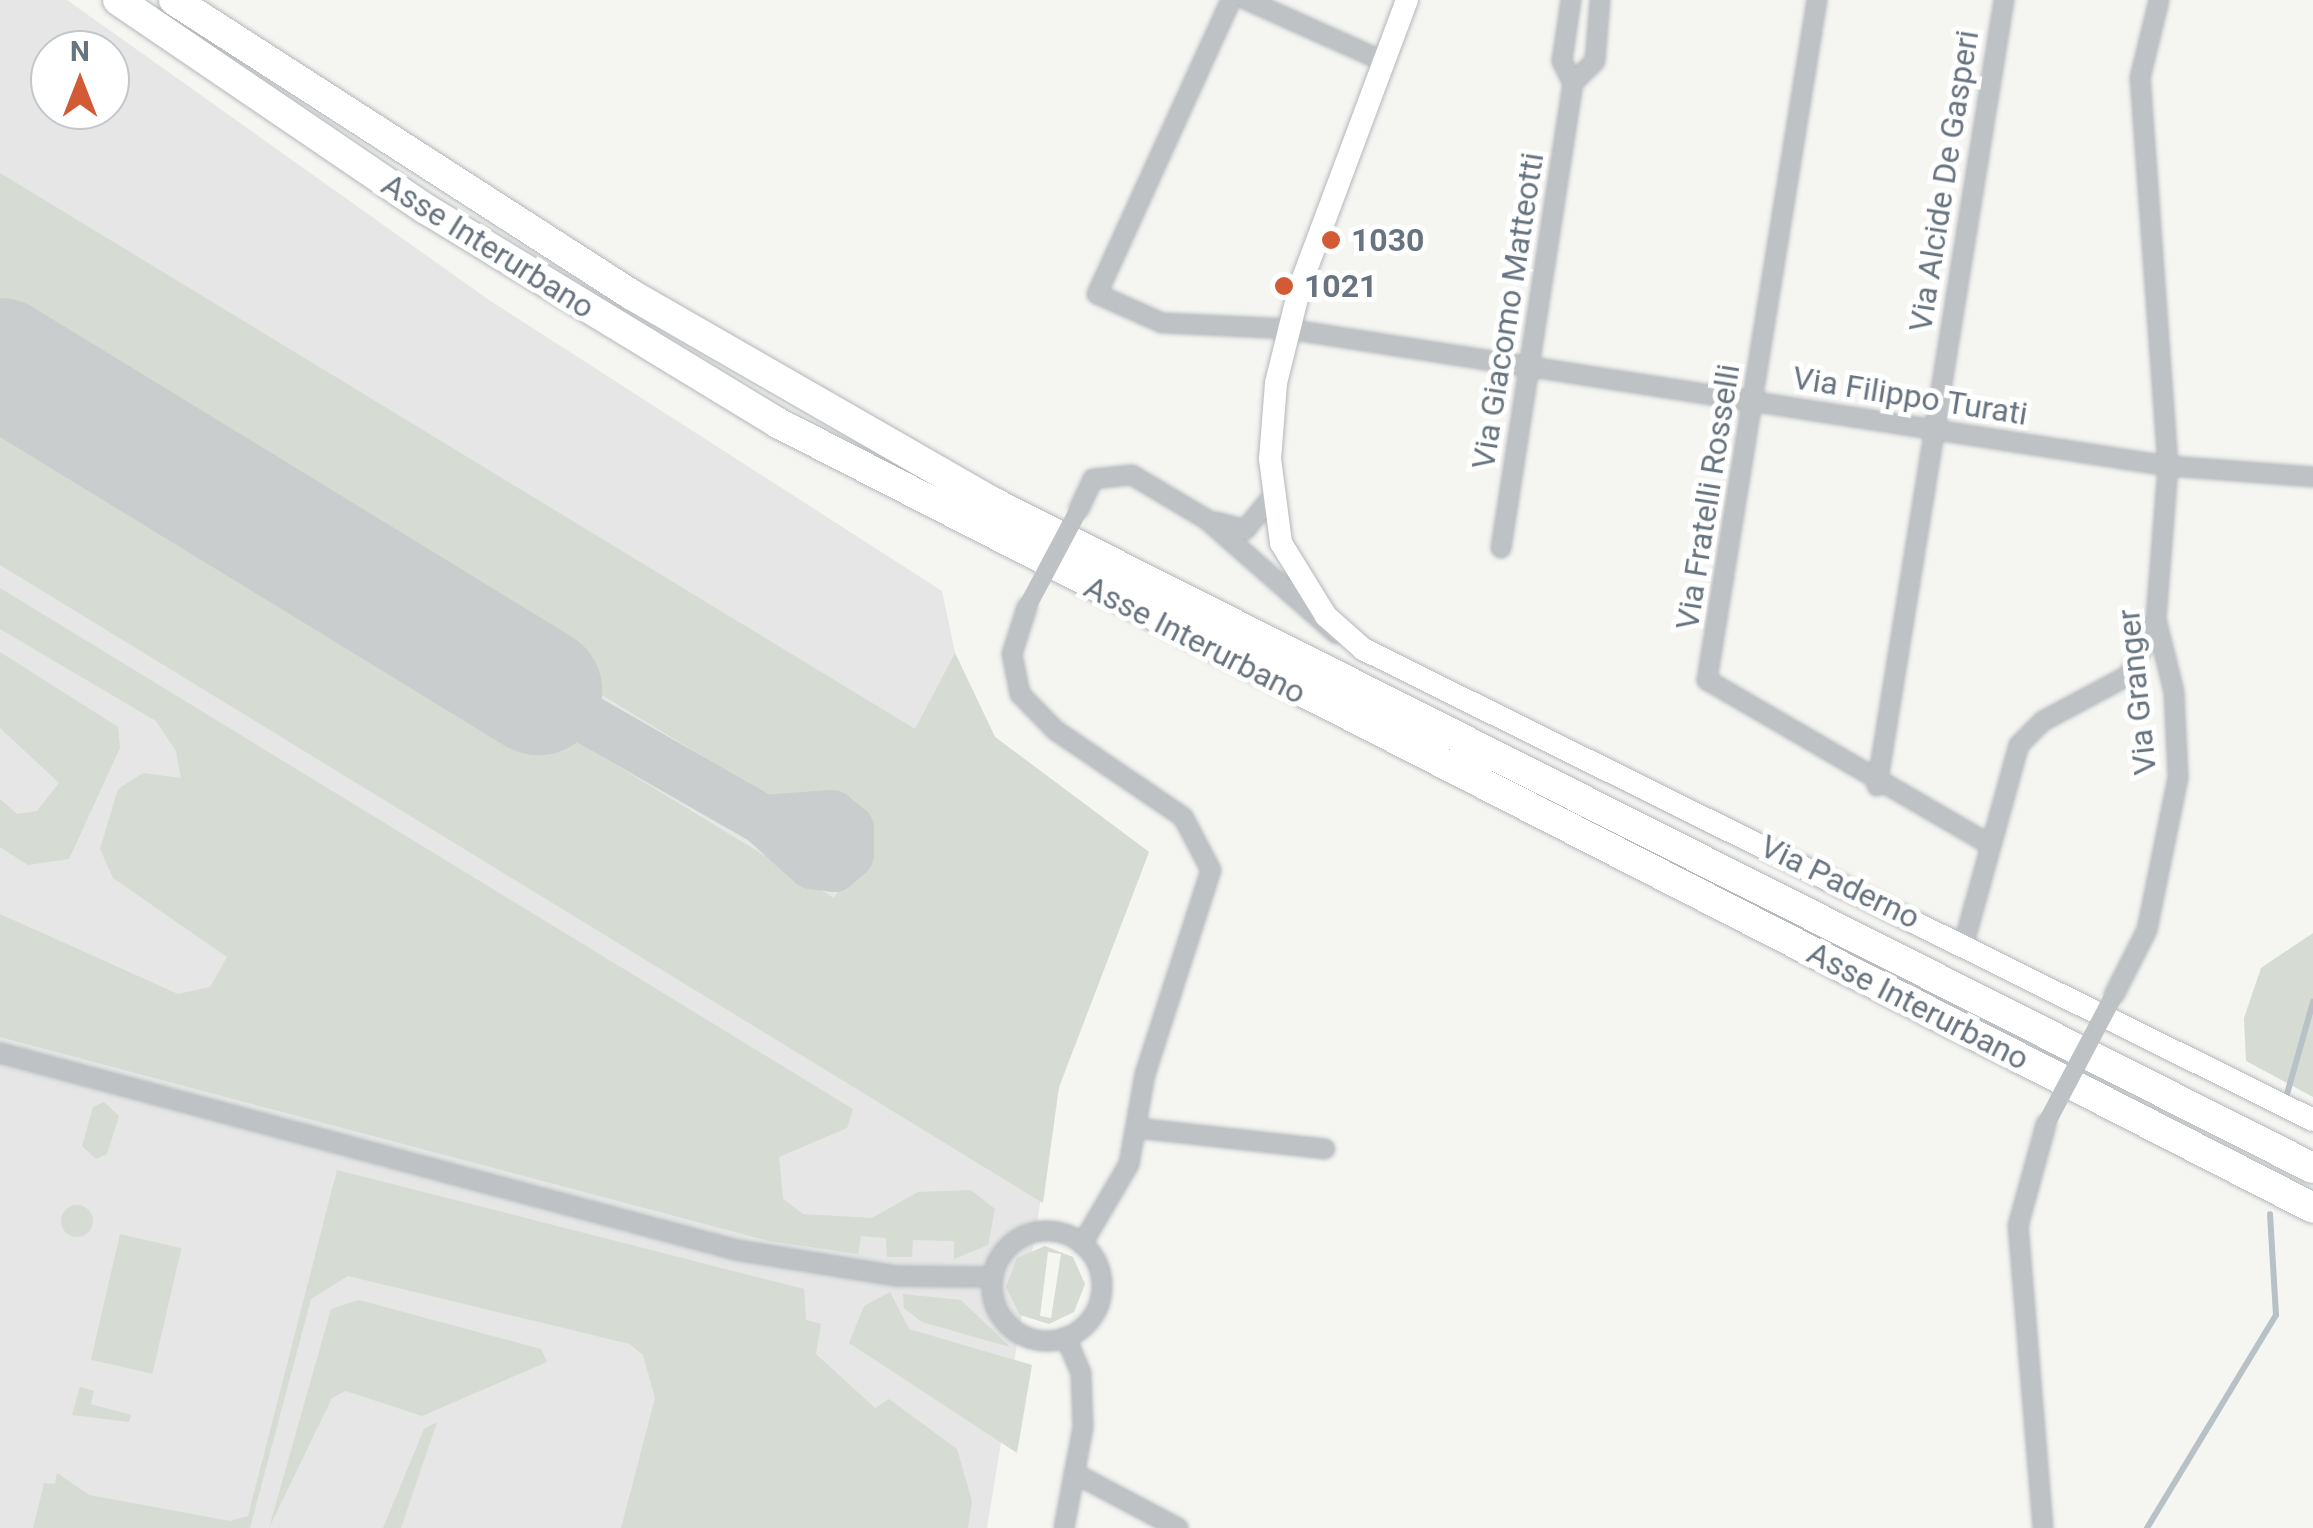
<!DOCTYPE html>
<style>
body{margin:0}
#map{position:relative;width:2313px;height:1528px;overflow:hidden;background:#f5f5f2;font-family:Roboto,sans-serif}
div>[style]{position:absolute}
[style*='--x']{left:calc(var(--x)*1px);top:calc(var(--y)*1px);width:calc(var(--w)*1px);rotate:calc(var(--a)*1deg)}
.built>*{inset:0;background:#e5e6e5}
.green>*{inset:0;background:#d6dbd3;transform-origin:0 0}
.round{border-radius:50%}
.stream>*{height:6px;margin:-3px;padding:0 3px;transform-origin:3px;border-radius:3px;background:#b7c1c6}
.taxiway>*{height:50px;margin:-25px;padding:0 25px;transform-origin:25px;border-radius:25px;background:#cacdce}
.runway>*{height:128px;margin:-64px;padding:0 64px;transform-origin:64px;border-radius:64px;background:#cacdce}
.roads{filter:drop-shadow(0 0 2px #b3b7bb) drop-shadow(0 0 2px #b3b7bb)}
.street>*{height:18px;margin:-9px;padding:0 9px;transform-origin:9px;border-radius:9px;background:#bec2c5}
.street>.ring{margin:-9px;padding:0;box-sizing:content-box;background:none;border:18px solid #bec2c5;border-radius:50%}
.secondary>*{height:22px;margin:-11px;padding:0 11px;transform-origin:11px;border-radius:11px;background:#fff}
.highway>*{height:30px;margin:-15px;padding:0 15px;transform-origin:15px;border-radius:15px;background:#fff}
.street-bridge>*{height:18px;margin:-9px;padding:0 9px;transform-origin:9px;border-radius:9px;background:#bec2c5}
.dots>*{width:28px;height:28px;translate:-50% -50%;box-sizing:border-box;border:5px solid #fff;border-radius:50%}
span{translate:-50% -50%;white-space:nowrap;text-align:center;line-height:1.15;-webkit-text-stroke:10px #fff;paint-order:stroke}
.street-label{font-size:32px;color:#677480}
.poi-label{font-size:32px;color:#677480;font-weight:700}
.left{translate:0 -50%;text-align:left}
.north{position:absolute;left:30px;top:30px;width:100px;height:100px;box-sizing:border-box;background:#fff;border:2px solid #c2c7cc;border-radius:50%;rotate:0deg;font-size:28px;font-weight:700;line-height:40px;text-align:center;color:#677480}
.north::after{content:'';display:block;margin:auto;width:35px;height:45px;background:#d25a35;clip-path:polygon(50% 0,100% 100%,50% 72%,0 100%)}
</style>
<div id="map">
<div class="built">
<div style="clip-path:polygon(evenodd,0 0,67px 0,489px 300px,942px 591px,955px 653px,995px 737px,1149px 852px,1059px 1087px,987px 1528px,0 1528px,0 0,50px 50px,110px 50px,110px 110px,50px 110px,50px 50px)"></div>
</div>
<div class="green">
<div style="clip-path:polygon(0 173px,915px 729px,955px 653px,995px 737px,1149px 852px,1059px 1087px,1043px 1203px,0 565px,0 389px,834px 898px,867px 843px,867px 820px,845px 796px,782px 805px,0 327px)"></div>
<div style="clip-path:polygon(0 588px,853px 1109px,847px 1128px,779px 1157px,783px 1199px,803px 1214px,872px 1218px,918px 1192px,971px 1190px,995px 1209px,988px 1245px,954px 1259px,954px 1241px,913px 1240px,912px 1257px,887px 1257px,886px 1238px,861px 1236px,858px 1254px,769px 1241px,0 1037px,0 914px,178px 994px,210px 987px,227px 957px,113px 878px,100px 849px,118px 789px,143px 773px,181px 778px,176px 751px,156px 721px,0 629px)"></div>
<div style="clip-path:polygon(0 652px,118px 727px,120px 748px,69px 859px,28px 865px,0 847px,0 799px,17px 814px,37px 811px,59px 783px,0 728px)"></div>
<div style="clip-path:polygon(2313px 933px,2313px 1097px,2246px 1061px,2244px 1018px,2261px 968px)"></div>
<div style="clip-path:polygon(104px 1102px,119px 1116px,107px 1154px,96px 1159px,82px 1146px,93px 1107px)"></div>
<div style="clip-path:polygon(337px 1170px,804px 1289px,806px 1320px,821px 1324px,816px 1354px,875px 1408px,889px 1399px,957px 1449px,972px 1501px,968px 1528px,621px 1528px,655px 1398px,643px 1355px,630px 1344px,348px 1276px,311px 1299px,250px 1528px,33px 1528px,44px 1483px,55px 1484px,57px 1473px,89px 1495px,230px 1521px,248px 1516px)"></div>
<div class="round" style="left:61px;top:1205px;width:32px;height:32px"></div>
<div style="left:120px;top:1234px;width:63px;height:129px;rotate:13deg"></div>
<div style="clip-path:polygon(evenodd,1045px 1246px,1073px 1257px,1085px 1284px,1074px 1312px,1049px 1324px,1020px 1315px,1006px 1287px,1017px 1258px,1045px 1246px,1048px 1252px,1061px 1254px,1051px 1318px,1040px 1316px,1048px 1252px)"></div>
<div style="clip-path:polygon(890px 1292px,909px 1329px,1032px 1365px,1017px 1453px,849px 1343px,864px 1306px)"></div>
<div style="clip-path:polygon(903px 1294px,961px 1300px,1010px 1347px,922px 1322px,904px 1308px)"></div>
<div style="clip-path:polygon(359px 1300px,541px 1349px,547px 1362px,422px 1416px,346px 1391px,332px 1398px,269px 1528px,331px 1309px)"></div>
<div style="clip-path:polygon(80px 1387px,94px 1391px,91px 1404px,131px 1415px,129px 1422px,72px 1415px)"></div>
<div style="clip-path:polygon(437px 1422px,401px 1528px,383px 1528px,424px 1429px)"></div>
</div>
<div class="stream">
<div style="--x:2287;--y:1094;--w:96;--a:-74.2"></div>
<div style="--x:2147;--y:1528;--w:249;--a:-58.8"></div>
<div style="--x:2276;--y:1315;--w:101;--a:-93.4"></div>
</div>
<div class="taxiway">
<div style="--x:538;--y:691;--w:259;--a:29.8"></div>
<div style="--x:763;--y:820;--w:66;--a:41.9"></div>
<div style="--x:812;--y:864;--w:22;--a:8"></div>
<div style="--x:834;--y:867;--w:20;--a:-41"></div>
<div style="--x:849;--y:854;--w:25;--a:-90"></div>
<div style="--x:849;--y:829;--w:22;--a:-141"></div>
<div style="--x:832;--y:815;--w:69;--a:175.9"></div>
</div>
<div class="runway">
<div style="--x:0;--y:362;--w:631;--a:31.45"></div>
</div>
<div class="roads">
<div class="street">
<div style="--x:1231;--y:0;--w:323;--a:114.5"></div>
<div style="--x:1097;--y:294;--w:71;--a:24"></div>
<div style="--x:1162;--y:323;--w:125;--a:2.7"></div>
<div style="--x:1287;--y:329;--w:892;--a:8.84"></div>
<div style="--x:2168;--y:466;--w:145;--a:4.3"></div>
<div style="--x:1247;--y:0;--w:151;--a:24.2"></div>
<div style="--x:1817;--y:0;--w:689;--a:99.19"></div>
<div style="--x:1707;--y:680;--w:328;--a:30.2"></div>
<div style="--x:1573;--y:83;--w:31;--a:-45"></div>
<div style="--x:1595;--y:61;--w:61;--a:-85.3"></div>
<div style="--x:1079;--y:509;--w:33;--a:-65"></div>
<div style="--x:1093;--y:479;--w:39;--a:-6"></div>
<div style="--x:1132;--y:475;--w:86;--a:30.7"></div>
<div style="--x:1206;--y:519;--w:174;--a:41.3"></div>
<div style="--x:1216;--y:522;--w:30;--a:15"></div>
<div style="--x:1245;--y:530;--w:41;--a:-50.9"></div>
<div style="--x:1501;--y:548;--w:471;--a:-81.2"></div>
<div style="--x:1573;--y:83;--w:25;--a:-117"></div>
<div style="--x:1562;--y:61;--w:62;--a:-81.6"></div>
<div style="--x:1027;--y:607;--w:49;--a:107.7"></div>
<div style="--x:1012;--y:654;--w:41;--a:78.7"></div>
<div style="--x:1020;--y:694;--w:50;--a:45.8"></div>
<div style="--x:1055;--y:730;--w:155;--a:34.2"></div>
<div style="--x:1183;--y:817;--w:60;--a:62.2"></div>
<div style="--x:1211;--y:870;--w:214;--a:107.9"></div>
<div style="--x:1145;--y:1074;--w:91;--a:100.1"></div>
<div style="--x:1129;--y:1164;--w:93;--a:120.4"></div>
<div style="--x:1877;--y:786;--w:796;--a:-80.82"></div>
<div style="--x:1964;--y:943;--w:205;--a:-74.5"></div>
<div style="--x:2019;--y:745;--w:34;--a:-45"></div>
<div style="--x:2043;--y:721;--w:98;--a:-28.1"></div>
<div style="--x:2129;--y:675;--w:62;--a:-64.3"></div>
<div style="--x:2114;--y:995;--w:73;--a:-63.1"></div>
<div style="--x:2147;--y:930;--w:156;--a:-78.5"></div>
<div style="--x:2178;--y:777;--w:85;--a:-92.7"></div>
<div style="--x:2174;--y:692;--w:75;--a:-103.9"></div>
<div style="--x:2156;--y:619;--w:153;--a:-85.5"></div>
<div style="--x:2168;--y:466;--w:389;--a:-94.1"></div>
<div style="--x:2140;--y:78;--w:80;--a:-76.3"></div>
<div style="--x:0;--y:1053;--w:762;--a:14.98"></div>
<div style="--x:736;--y:1250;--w:162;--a:9.2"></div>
<div style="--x:896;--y:1276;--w:97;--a:0.6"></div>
<div style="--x:1136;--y:1128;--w:190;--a:6.3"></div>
<div class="ring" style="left:992px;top:1231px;width:92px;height:92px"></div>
<div style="--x:1074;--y:1473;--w:118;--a:27.9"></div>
<div style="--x:1064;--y:1528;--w:103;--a:-79.3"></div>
<div style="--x:1083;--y:1427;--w:54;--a:-92.1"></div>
<div style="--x:1081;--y:1373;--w:39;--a:-113"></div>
<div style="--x:2043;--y:1528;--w:303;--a:-94.7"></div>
<div style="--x:2018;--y:1226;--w:106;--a:-74.6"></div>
</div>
<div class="secondary">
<div style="--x:1407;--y:0;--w:305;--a:110.5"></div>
<div style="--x:1300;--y:286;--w:100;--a:103.9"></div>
<div style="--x:1276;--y:383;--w:76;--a:94.5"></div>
<div style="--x:1270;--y:459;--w:85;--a:82.5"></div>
<div style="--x:1281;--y:543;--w:86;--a:58.3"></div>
<div style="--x:1326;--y:616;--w:50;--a:41.7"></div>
<div style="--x:1363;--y:649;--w:1060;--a:26.37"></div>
</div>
<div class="highway">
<div style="--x:118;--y:0;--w:372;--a:34.2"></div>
<div style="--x:426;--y:209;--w:410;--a:31.3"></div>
<div style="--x:776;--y:422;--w:1726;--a:27.08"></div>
<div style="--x:174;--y:0;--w:545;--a:32.79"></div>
<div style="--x:632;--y:295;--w:418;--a:29.9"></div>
<div style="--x:994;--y:503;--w:1477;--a:26.76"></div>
</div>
</div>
<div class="street-bridge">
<div style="--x:1027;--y:607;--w:111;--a:-62"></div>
<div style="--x:2046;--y:1124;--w:146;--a:-62.2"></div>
</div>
<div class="dots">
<div style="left:1331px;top:240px;background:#d25a35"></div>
<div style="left:1284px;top:286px;background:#d25a35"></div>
</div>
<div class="street-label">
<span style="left:1944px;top:181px;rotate:-81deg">Via Alcide De Gasperi</span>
<span style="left:488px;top:246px;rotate:32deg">Asse Interurbano</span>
<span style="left:1508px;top:311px;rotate:-81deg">Via Giacomo Matteotti</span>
<span style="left:1910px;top:396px;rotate:9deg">Via Filippo Turati</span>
<span style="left:1708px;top:497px;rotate:-81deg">Via Fratelli Rosselli</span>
<span style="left:1195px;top:640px;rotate:27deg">Asse Interurbano</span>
<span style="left:2137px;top:692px;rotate:-96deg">Via Granger</span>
<span style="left:1840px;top:882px;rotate:26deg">Via Paderno</span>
<span style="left:1918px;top:1006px;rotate:27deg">Asse Interurbano</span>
</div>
<div class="poi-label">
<span class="left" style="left:1351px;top:240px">1030</span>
<span class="left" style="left:1304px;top:286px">1021</span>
</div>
<div class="north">N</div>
</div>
